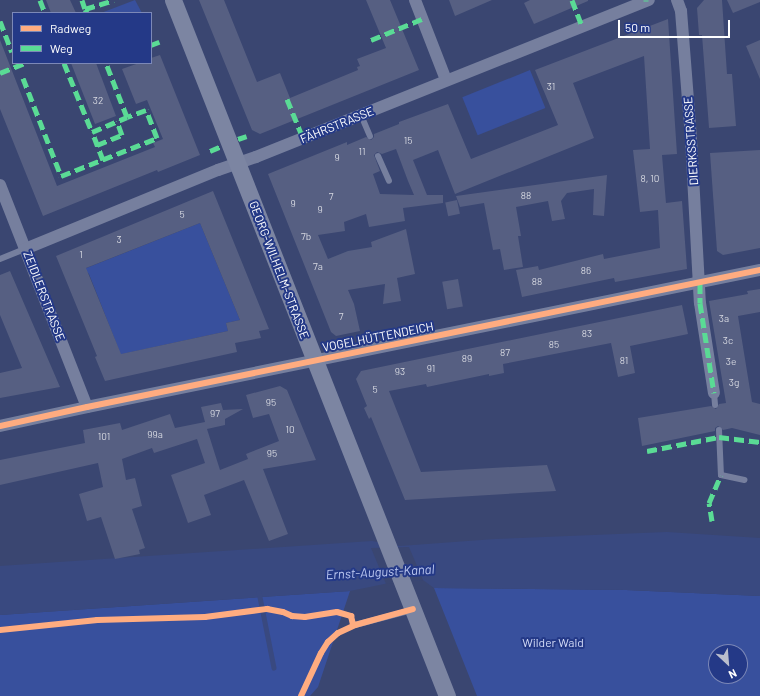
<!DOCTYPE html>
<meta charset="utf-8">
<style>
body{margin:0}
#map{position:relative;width:760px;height:696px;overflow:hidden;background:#3a4671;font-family:Barlow,sans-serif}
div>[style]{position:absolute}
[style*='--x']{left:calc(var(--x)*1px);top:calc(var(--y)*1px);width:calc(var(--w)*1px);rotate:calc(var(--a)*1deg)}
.green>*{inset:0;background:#38509d;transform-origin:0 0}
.water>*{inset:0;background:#394980}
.pier>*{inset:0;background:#3a4671}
.stream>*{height:4.5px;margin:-2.25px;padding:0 2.25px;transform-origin:2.25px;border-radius:2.25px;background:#394980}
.building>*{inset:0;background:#565f82;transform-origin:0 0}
.lane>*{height:6px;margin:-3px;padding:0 3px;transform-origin:3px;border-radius:3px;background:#767f9e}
.street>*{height:12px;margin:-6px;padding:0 6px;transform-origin:6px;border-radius:6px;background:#767f9e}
.secondary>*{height:17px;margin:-8.5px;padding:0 8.5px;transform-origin:8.5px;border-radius:8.5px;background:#7c85a2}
.quiet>*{height:5px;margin-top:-2.5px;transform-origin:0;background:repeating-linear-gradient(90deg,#5adb95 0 10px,transparent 0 15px)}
.cycleway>*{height:6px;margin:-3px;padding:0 3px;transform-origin:3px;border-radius:3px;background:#ffac80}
span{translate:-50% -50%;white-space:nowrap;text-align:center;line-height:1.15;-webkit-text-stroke:4px #243987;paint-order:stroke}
.number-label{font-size:10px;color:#d5d7e0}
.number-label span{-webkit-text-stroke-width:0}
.street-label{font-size:12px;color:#fff}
.park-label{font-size:12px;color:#d3dbf7}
.water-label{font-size:13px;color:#bbc7f0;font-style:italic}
.legend{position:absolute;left:12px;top:12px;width:140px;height:52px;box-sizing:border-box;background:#243987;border:1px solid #7c88b7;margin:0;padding:5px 7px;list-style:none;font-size:12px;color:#fff}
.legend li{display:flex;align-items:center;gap:8px;height:20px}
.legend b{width:20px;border:1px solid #7c88b7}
.north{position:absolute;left:708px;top:644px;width:40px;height:40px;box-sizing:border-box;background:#243987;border:1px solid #7c88b7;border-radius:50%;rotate:154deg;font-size:11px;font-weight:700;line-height:16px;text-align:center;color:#fff}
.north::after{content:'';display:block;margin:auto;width:14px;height:18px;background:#babecd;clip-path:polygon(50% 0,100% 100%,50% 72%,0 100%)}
.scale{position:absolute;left:618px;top:20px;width:112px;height:18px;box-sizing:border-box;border:2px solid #fff;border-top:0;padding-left:5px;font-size:12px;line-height:14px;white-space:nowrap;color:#fff;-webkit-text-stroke:3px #243987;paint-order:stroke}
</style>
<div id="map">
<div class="green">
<div style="clip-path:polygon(135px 0,142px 13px,101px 13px)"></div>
<div style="left:530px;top:70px;width:41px;height:73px;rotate:68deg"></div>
<div style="clip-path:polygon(200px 223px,240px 320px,226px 323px,228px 331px,122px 354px,115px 357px,119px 350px,89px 274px,84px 269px)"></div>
<div style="clip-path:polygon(evenodd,434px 588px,626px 590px,760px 596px,760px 696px,477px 696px,434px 588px,716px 652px,740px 652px,740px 676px,716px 676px,716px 652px)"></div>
<div style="clip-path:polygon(350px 591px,318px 687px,310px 696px,0 696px,0 615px)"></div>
</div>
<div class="water">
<div style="clip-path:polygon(667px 532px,760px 538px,760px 596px,626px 590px,434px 588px,423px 580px,389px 583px,350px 591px,0 615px,0 566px,372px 541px,400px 546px,495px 539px)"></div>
</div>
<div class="pier">
<div style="clip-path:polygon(409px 547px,423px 580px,386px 584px,371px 548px)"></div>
</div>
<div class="stream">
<div style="--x:259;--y:592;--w:77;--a:78.8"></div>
</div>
<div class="building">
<div style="clip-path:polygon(46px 0,70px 0,76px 13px,51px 13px)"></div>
<div style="clip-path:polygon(199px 0,224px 0,257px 82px,280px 73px,290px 98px,358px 70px,357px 67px,360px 66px,357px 59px,386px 48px,366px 0,390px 0,419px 70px,260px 134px,252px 130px)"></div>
<div style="clip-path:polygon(449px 0,492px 0,455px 16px)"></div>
<div style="clip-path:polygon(530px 0,588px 0,588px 1px,534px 24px,524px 3px)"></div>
<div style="clip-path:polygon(704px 0,722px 0,727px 74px,732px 74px,736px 126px,709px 128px,702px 35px,699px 35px,697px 8px)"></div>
<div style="clip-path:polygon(727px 0,760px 0,760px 2px,733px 13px)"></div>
<div style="clip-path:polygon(evenodd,668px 19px,677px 154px,662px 155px,666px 203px,682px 201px,687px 269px,615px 282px,614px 278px,522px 297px,516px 270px,538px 266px,539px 270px,603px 254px,604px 259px,660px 248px,658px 210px,640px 212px,633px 150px,650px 149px,644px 56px,573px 83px,594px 138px,455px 194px,438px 150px,413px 160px,427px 195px,443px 195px,443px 203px,403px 208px,405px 221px,369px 227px,366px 214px,344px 222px,345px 231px,318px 235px,328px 259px,348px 251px,372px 247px,371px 242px,406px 229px,415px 274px,397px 278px,401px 301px,383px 304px,385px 284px,348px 290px,354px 304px,360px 331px,336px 336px,331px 332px,268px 174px,347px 142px,347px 145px,366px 137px,371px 140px,374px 137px,374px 134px,399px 124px,399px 122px,448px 104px,471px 159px,558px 125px,535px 70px,668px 19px,396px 149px,408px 181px,414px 195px,380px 194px,373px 174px,380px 171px,374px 155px,377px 152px,382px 154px,396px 149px)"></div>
<div style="clip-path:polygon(0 40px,57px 186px,155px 147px,153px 143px,163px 139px,147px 100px,136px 104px,122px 69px,139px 63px,151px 63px,151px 58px,160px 55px,200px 155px,158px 172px,157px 170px,43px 216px,0 109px)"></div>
<div style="clip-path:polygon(760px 40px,760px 79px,746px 46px)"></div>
<div style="clip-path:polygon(71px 63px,96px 63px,116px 116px,95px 124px)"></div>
<div style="clip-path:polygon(760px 150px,760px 248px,723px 255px,717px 251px,710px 153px)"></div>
<div style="clip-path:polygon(607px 175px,604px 216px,593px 215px,594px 189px,567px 193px,561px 201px,565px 219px,552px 221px,548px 201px,516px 207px,521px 236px,518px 236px,523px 267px,504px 270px,500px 249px,493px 250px,484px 203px,460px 207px,456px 196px)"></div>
<div style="clip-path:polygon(evenodd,213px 191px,269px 329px,259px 331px,261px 338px,235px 343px,237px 352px,105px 381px,95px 357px,97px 356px,56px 256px,213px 191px,200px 223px,240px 320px,226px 323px,228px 331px,121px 354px,86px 268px,200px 223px)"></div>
<div style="left:457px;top:200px;width:14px;height:12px;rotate:78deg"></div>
<div style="clip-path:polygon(10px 271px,60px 387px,0 398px,0 373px,22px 368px,0 315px,0 275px)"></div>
<div style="left:458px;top:279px;width:28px;height:16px;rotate:80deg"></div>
<div style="clip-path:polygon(760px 289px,760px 312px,738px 316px,752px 402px,760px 404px,760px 435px,732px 428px,723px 430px,718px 426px,715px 428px,715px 431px,642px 446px,638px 418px,711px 406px,716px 409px,719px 404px,726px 403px,709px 301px,748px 294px,747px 291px)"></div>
<div style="clip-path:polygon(682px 305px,688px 334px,630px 346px,635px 373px,618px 377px,611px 343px,503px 364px,504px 373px,489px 376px,489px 374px,427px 387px,426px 384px,389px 391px,421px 472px,547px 465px,556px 491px,405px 500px,371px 417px,369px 419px,364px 408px,367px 406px,356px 379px,361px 371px)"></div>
<div style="clip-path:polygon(280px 386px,287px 390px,316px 460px,263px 469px,288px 534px,269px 541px,244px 480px,204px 495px,211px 515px,188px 523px,171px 475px,205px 463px,197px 439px,154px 453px,152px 448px,122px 459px,126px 480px,135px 478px,142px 506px,132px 509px,145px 548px,139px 550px,140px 554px,115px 559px,101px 517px,87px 521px,79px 494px,103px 487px,98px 463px,0 485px,0 460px,85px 443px,83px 430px,120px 423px,122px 430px,170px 414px,175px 428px,205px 422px,201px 407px,221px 403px,223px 410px,243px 409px,225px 419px,225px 425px,207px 429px,220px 470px,248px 459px,246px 454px,279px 441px,269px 414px,253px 418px,246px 395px)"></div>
</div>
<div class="lane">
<div style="--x:361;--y:115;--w:23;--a:67"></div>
<div style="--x:378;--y:156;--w:27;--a:66"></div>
<div style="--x:0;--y:259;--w:27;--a:-22"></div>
<div style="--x:714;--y:393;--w:12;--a:85"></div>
<div style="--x:719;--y:430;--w:45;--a:87.5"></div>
<div style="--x:721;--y:475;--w:24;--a:12"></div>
<div style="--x:355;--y:625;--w:59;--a:-14.7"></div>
</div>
<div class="street">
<div style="--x:415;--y:0;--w:86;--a:68.8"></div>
<div style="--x:677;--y:0;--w:12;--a:70"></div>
<div style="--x:681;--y:11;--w:128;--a:85.5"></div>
<div style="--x:691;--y:139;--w:164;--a:86.9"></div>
<div style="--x:700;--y:303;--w:91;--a:81.2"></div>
<div style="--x:0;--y:185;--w:238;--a:68.6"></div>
<div style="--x:25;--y:249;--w:209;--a:-22.3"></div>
<div style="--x:218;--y:170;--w:40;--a:-18.9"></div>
<div style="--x:256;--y:157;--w:423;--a:-21.8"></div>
<div style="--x:0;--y:426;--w:89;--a:-12.3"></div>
<div style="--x:87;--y:407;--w:687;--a:-11.51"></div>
</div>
<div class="secondary">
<div style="--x:173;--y:0;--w:748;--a:68.51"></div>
</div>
<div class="quiet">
<div style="--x:40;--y:0;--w:14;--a:69"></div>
<div style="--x:82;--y:0;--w:9;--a:72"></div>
<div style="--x:572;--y:0;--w:28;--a:69"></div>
<div style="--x:646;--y:0;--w:1;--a:90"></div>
<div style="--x:87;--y:13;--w:4;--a:-117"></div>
<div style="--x:85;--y:9;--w:30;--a:-17"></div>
<div style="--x:0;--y:21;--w:33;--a:69"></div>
<div style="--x:371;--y:40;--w:55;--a:-22.4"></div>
<div style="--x:151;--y:45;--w:9;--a:-21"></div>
<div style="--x:64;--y:63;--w:74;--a:67.9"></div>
<div style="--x:0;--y:73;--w:27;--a:-22"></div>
<div style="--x:23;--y:78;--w:105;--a:68.8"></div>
<div style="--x:61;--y:176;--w:103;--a:-21.6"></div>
<div style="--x:157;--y:138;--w:30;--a:-111"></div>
<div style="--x:146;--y:110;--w:20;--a:160"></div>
<div style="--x:127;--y:117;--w:58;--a:-111.3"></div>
<div style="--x:287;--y:99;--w:42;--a:67.7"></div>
<div style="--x:238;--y:139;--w:9;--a:-18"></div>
<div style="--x:97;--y:145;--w:27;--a:-22"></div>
<div style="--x:122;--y:135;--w:15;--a:-110"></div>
<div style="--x:210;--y:151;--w:13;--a:-23"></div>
<div style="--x:103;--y:160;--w:30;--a:-111"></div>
<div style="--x:92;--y:132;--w:38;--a:-23"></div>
<div style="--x:700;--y:283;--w:20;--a:90"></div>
<div style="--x:700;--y:303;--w:91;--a:81.2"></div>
<div style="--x:647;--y:451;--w:73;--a:-11"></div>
<div style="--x:719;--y:437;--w:41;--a:7"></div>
<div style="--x:712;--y:521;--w:18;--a:-99"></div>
<div style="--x:709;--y:503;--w:30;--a:-67"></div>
</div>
<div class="cycleway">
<div style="--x:0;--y:426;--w:89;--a:-12.3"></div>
<div style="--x:87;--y:407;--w:687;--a:-11.51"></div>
<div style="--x:0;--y:630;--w:98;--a:-5.9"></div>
<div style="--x:97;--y:620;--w:108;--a:-1.6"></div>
<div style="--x:205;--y:617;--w:63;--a:-7.4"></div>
<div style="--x:267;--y:609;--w:16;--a:11"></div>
<div style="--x:283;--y:612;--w:10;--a:24"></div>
<div style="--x:292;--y:616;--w:13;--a:4"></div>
<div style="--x:305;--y:617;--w:32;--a:-9"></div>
<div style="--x:337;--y:612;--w:15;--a:16"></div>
<div style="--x:351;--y:616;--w:9;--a:77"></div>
<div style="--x:301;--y:696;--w:47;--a:-65.1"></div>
<div style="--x:321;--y:653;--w:13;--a:-58"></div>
<div style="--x:328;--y:642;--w:13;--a:-42"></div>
<div style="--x:338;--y:633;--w:19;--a:-25"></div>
<div style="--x:355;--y:625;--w:60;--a:-15.4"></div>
</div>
<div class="number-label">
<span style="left:551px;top:87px">31</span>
<span style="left:98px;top:101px">32</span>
<span style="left:408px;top:141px">15</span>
<span style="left:362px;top:152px">11</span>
<span style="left:337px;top:158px">9</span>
<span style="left:650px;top:179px">8, 10</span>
<span style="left:526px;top:196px">88</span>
<span style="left:331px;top:197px">7</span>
<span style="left:293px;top:204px">9</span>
<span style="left:320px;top:210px">9</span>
<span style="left:182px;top:215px">5</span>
<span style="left:306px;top:237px">7b</span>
<span style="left:119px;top:240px">3</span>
<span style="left:81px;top:255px">1</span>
<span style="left:318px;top:267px">7a</span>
<span style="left:586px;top:271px">86</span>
<span style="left:537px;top:282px">88</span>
<span style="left:341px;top:317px">7</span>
<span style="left:724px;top:319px">3a</span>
<span style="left:587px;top:334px">83</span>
<span style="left:728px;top:341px">3c</span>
<span style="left:554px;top:345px">85</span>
<span style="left:505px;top:353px">87</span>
<span style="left:467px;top:359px">89</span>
<span style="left:624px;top:361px">81</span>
<span style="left:731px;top:362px">3e</span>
<span style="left:431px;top:369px">91</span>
<span style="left:400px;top:372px">93</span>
<span style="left:734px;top:383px">3g</span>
<span style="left:375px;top:390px">5</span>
<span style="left:271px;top:403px">95</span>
<span style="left:215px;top:414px">97</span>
<span style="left:290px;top:430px">10</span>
<span style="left:155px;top:435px">99a</span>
<span style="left:104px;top:437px">101</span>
<span style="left:272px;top:454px">95</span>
</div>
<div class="street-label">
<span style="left:337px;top:125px;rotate:-22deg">FÄHRSTRASSE</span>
<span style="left:691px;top:141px;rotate:-94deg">DIERKSSTRASSE</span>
<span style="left:279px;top:270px;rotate:69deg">GEORG-WILHELM-STRASSE</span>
<span style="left:44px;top:296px;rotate:69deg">ZEIDLERSTRASSE</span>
<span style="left:378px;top:337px;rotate:-11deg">VOGELHÜTTENDEICH</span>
</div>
<div class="park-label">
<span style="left:553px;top:643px">Wilder Wald</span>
</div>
<div class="water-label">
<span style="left:380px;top:572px;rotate:-3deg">Ernst-August-Kanal</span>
</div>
<ul class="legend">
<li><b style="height:5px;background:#ffac80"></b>Radweg</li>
<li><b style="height:5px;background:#5adb95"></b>Weg</li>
</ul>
<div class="north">N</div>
<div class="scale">50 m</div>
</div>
